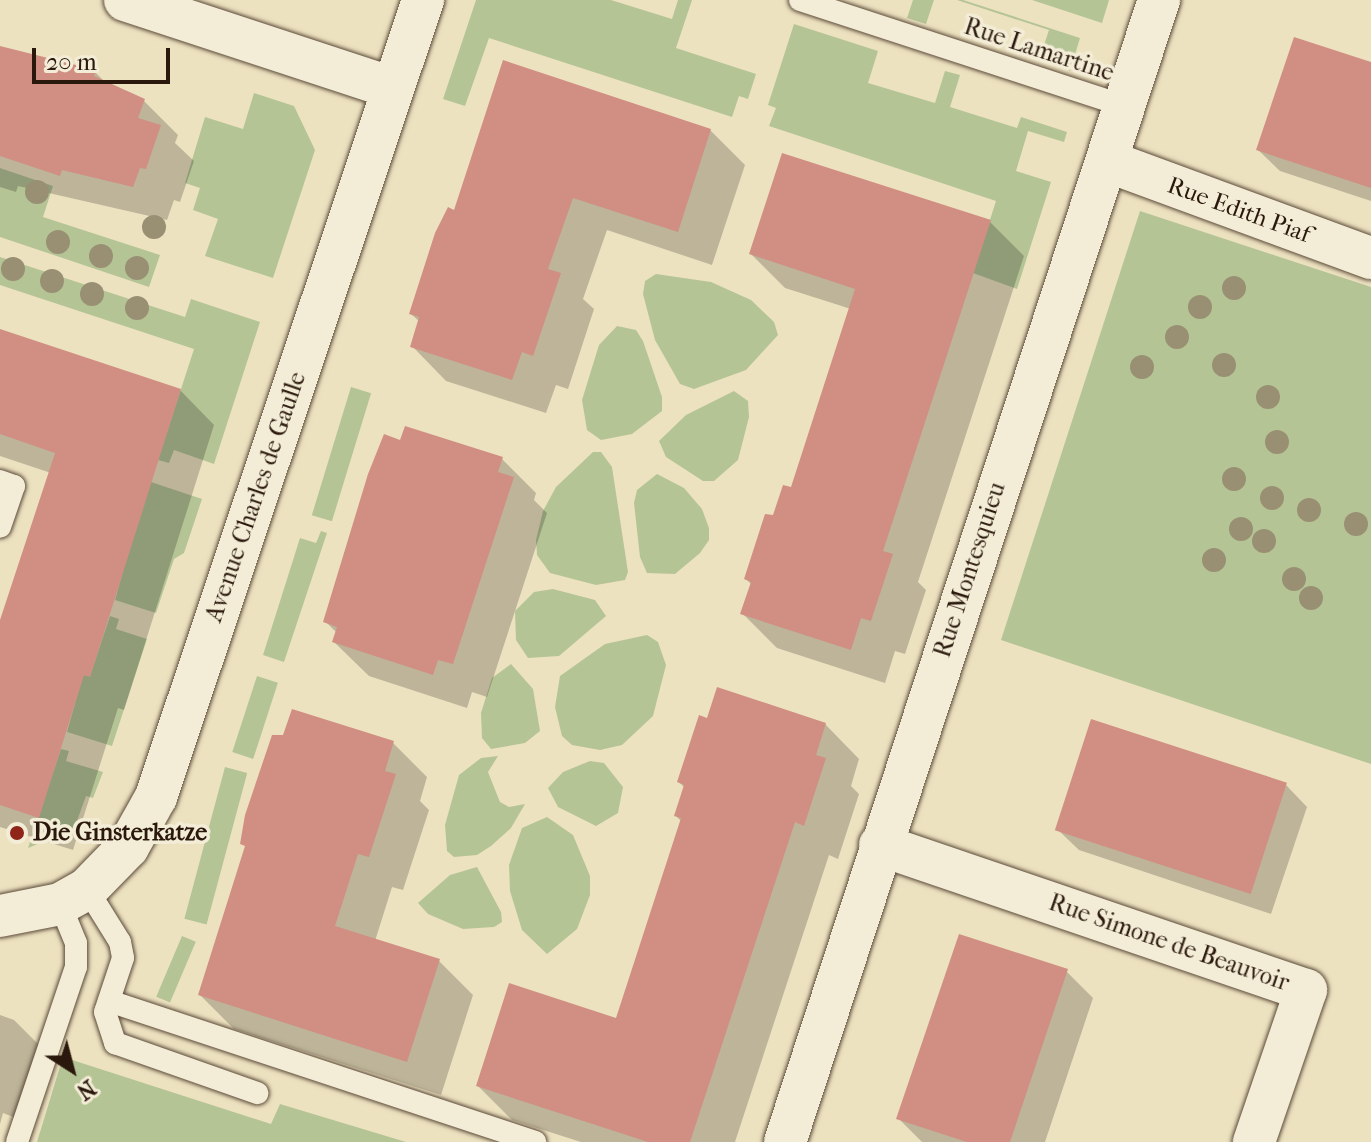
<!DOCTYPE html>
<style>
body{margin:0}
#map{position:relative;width:1371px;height:1142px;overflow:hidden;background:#ede2c0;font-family:"IM FELL French Canon",serif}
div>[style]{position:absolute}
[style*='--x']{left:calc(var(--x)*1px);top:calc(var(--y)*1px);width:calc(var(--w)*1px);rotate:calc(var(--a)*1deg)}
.green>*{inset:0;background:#b5c495;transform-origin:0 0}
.shadow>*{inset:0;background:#0003}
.building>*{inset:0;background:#d08f82;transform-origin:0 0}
.roads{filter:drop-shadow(0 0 2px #5b4a39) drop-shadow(0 0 2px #5b4a39)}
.service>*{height:22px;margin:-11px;padding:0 11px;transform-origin:11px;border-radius:11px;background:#f3ecd6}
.minor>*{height:42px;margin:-21px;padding:0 21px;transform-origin:21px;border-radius:21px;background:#f3ecd6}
.trees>*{width:24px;height:24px;margin:-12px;border-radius:50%;background:#999074}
.dots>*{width:22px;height:22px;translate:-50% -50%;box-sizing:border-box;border:4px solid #f3ecd6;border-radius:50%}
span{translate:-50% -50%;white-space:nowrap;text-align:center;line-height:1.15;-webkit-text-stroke:7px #f3ecd6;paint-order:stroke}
.street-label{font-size:24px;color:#2a180c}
.poi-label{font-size:24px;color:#2a180c;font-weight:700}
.left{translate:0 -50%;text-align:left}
.north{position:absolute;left:32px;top:1030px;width:80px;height:80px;-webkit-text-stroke:6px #f3ecd6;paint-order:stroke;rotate:144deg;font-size:22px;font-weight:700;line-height:32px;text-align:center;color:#2a180c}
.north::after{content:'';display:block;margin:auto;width:28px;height:36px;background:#2a180c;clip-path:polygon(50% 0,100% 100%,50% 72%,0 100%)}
.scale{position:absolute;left:32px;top:48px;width:138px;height:36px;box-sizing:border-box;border:4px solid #2a180c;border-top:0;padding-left:10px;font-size:24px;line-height:28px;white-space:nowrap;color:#2a180c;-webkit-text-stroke:6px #f3ecd6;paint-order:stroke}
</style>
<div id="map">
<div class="green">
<div style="clip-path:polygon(476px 0,611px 0,672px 19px,678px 0,692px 0,676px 48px,756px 74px,748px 99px,739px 96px,732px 117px,489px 38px,465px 106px,443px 99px)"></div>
<div style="clip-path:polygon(913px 0,934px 0,926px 24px,907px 18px)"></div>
<div style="clip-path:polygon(957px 0,963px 0,1080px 38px,1070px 71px,1039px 60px,1049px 30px)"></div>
<div style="clip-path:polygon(1032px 0,1109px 0,1102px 23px)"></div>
<div style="clip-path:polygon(794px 24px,878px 51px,868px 83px,935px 103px,945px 71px,960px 75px,950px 107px,1017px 128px,1021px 117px,1067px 132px,1064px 142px,1028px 131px,1016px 171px,1051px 182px,1017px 289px,973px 273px,996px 201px,769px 126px,776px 108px,768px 105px)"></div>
<div style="clip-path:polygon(254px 93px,294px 106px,315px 150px,273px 278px,205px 256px,218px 219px,193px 210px,200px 188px,185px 183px,205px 117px,243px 129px)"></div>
<div style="clip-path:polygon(0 168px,53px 186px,43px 217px,160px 255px,149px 287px,0 237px)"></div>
<div style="clip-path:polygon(1140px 211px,1371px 287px,1371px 764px,1001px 640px)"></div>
<div style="clip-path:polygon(0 257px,185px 317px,191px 299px,260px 322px,214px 464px,174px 450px,169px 463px,158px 460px,194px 349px,0 285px)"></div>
<div style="clip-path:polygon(656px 274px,711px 282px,751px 300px,774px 322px,778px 335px,746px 370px,694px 389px,680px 384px,655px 340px,643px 294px,645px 281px)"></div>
<div style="clip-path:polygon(617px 326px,636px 330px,643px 341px,662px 397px,662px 411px,632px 434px,601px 440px,587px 430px,582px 400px,599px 345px)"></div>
<div style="left:351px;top:387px;width:21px;height:134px;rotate:17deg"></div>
<div style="clip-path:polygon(734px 391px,748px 401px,749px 417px,738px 460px,714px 481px,703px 481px,666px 457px,659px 441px,686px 415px)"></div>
<div style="clip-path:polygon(593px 452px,601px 452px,612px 467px,628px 572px,625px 580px,596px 585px,550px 573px,537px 555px,536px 540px,543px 511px,556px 487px)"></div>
<div style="clip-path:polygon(657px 474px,684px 488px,702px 509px,709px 528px,709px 540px,700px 553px,675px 574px,647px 573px,640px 557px,634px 503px,637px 490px)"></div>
<div style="clip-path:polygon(148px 481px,202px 499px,184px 553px,174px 559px,156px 613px,115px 600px)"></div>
<div style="clip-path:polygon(321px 531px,327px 533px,284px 662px,263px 655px,300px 538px,316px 543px)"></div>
<div style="clip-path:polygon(553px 589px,595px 600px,606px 616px,559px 656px,528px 658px,516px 640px,515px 611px,534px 592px)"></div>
<div style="clip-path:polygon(110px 616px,119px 619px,116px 629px,147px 639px,112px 746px,67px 732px,83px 675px,90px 676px)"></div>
<div style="clip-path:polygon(647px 635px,658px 642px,666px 665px,653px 716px,622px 745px,600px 750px,572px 745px,562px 736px,555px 707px,560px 676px,605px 644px)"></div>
<div style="clip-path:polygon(511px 664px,533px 689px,540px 731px,525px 743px,491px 749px,482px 738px,481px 713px,492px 678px)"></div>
<div style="left:257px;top:676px;width:22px;height:80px;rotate:18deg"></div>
<div style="clip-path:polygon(61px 749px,69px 751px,66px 761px,103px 772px,93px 798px,86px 796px,74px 829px,28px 848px)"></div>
<div style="clip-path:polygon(498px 756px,488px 772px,500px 802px,509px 807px,525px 804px,511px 828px,491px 846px,477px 855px,454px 857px,447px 851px,445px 825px,459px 775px,481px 758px)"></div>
<div style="clip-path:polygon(590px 761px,604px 763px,623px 787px,618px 813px,596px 826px,558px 807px,548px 788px,563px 772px)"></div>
<div style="left:225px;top:767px;width:23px;height:157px;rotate:15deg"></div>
<div style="clip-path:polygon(547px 817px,573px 835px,590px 876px,590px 895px,577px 929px,547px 954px,522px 930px,510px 891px,509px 865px,522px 828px)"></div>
<div style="clip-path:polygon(477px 867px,501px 912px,502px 922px,494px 927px,463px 929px,428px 914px,418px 903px,450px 875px)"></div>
<div style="left:182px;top:936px;width:15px;height:66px;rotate:23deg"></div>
<div style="clip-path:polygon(63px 1057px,271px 1124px,280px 1104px,406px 1142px,37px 1142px)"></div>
</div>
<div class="shadow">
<div style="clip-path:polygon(0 55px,95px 72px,108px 85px,144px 101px,178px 135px,175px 143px,194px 161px,180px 202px,174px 200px,167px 220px,18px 186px,16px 192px,0 187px)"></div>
<div style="clip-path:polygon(1371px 64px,1371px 201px,1280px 171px,1258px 150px)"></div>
<div style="clip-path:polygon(710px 130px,745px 165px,712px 265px,607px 230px,583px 299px,594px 309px,568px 389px,556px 385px,546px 413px,446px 381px,412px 346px,420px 322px,411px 314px,455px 212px)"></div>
<div style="clip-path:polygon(990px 222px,1024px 256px,918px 582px,926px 590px,905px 654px,895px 651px,885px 683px,777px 648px,743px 614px,752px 585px,746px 579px,792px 490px,851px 309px,785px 288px,751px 254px)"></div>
<div style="clip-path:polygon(0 331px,180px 390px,214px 425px,124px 710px,118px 708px,73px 850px,0 827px,0 626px,51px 473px,0 456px)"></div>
<div style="clip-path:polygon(401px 442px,502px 459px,536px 493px,534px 500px,547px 513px,487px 697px,472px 692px,467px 708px,369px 676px,334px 642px,337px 633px,326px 622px)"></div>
<div style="clip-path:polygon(825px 724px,859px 759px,851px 786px,859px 794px,838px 859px,829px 855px,735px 1142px,581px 1142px,512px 1120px,478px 1086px,618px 1020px,682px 822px,676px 816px,685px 788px,679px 782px)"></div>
<div style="clip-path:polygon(393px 743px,427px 777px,420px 801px,429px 810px,403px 890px,392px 887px,375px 941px,439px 961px,473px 995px,441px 1095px,234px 1029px,200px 995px)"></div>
<div style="clip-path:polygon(1286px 785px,1307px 807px,1271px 914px,1079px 850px,1057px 829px)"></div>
<div style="clip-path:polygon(1066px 971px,1093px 998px,1045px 1142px,922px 1142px,899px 1119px)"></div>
<div style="clip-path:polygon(0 1015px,14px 1020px,48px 1054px,21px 1120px,3px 1113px,0 1124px)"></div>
</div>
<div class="building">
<div style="clip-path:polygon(1294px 37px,1371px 62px,1371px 188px,1256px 150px)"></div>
<div style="clip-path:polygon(0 46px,96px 70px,94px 76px,145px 99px,138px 118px,161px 125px,146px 169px,140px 168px,133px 187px,62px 170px,60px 176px,0 156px)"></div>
<div style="clip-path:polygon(503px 60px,711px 129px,678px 232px,573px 198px,548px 269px,561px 273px,533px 356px,522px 352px,512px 380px,410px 347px,419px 317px,409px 314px,435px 233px,448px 207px,454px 210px)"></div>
<div style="clip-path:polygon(782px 153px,991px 220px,883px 551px,893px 554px,871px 621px,861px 618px,851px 650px,740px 614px,751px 582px,744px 579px,765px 514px,773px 515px,783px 485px,791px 487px,855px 289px,749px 254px)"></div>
<div style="clip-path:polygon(0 329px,181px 389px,90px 677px,84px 675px,39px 818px,0 805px,0 620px,55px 453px,0 434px)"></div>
<div style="clip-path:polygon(405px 426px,503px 457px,498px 472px,514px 477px,453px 664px,438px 660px,433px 675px,332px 642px,337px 627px,323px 622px,368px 474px,384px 434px,400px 440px)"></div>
<div style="clip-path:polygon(717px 687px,826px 723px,816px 755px,826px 758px,804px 826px,795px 822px,690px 1142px,648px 1142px,476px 1086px,509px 983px,616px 1018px,681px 818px,674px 816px,684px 785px,677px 782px,699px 715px,707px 718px)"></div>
<div style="clip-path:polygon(292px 709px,394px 741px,385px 771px,396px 774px,369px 857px,358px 854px,335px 926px,440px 959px,407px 1062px,198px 995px,245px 846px,240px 844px,245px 815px,272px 735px,283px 735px)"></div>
<div style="left:1091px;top:719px;width:206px;height:117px;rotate:18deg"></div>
<div style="clip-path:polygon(959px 934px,1068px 969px,1010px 1142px,967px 1142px,896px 1119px)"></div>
</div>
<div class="roads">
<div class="service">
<div style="--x:800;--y:0;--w:342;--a:18.1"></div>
<div style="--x:0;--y:481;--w:15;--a:20"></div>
<div style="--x:14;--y:486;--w:43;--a:108.9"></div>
<div style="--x:87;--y:889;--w:62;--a:58.1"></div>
<div style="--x:120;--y:942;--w:16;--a:79"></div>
<div style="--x:123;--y:958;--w:57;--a:108.4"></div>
<div style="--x:105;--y:1012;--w:33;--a:72"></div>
<div style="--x:115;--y:1043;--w:151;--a:19.4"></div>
<div style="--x:109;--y:1001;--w:449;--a:18.3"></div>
<div style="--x:17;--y:1142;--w:185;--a:-71.4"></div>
<div style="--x:76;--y:967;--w:24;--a:-90"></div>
<div style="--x:76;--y:943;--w:42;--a:-112.3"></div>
</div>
<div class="minor">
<div style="--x:125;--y:0;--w:282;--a:18.2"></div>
<div style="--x:1107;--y:161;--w:281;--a:20.2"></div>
<div style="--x:880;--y:845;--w:450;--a:18.8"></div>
<div style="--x:1306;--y:990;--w:161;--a:108.9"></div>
<div style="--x:0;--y:916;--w:61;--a:-11.3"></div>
<div style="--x:60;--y:904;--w:31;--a:-29"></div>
<div style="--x:87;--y:889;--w:59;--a:-45.7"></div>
<div style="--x:128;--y:847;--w:57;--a:-60.8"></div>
<div style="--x:156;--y:797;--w:841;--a:-71.48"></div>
<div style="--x:785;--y:1142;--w:1202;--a:-71.87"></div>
</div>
</div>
<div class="trees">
<div style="left:37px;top:192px"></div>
<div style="left:154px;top:227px"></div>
<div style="left:58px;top:242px"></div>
<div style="left:101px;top:256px"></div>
<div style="left:137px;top:268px"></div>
<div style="left:13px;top:269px"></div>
<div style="left:52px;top:281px"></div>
<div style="left:1234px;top:288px"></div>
<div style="left:92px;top:294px"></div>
<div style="left:1200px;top:307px"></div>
<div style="left:137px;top:308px"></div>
<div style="left:1177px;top:337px"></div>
<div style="left:1224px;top:365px"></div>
<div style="left:1142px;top:367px"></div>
<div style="left:1268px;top:397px"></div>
<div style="left:1277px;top:442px"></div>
<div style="left:1234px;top:479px"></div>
<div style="left:1272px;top:498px"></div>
<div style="left:1309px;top:510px"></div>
<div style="left:1356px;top:524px"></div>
<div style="left:1241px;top:529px"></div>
<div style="left:1264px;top:541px"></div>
<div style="left:1214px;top:560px"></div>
<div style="left:1294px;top:579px"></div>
<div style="left:1311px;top:598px"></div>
</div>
<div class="dots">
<div style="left:17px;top:833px;background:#8f2418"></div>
</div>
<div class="street-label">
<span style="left:1039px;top:50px;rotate:18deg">Rue Lamartine</span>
<span style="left:1239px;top:210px;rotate:20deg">Rue Edith Piaf</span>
<span style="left:256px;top:497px;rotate:-71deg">Avenue Charles de Gaulle</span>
<span style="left:970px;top:570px;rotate:-72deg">Rue Montesquieu</span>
<span style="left:1169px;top:943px;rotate:19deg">Rue Simone de Beauvoir</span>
</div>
<div class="poi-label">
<span class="left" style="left:33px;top:833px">Die Ginsterkatze</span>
</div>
<div class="north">N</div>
<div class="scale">20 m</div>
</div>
